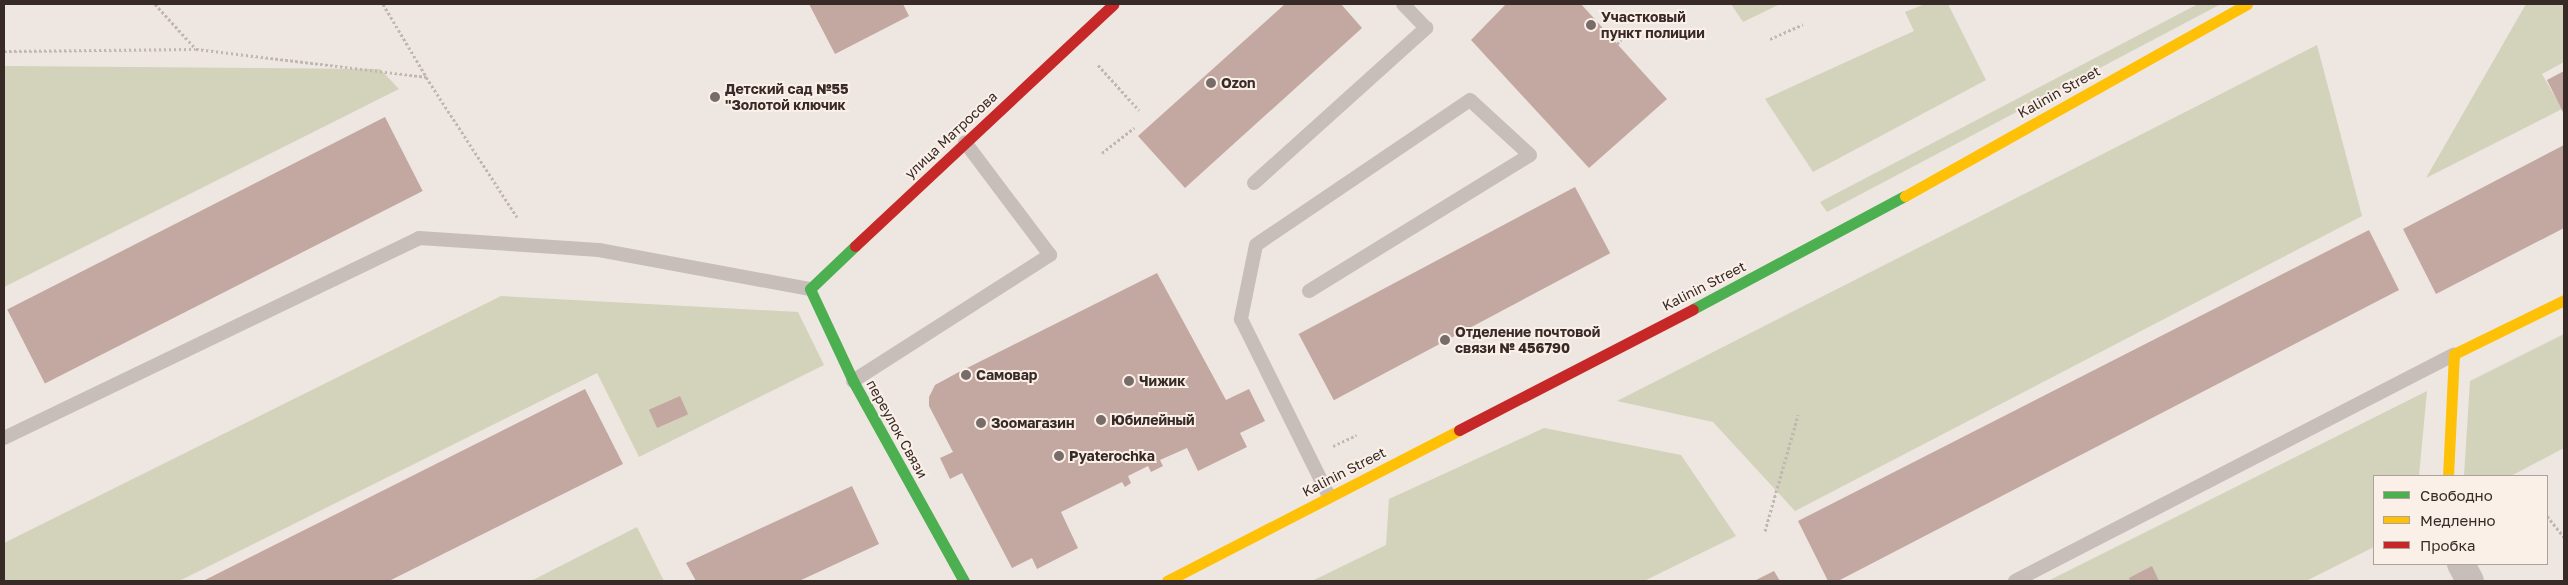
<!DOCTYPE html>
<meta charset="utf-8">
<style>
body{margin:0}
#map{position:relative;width:2568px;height:585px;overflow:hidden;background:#eee6e1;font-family:"Golos Text",sans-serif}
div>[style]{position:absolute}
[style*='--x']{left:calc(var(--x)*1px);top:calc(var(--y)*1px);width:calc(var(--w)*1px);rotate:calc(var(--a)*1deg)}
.green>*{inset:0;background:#d2d3ba}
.building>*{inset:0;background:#c3a7a1;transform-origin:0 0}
.path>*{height:3px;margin-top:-1.5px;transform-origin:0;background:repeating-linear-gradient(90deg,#c0b6b2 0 2.5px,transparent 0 5px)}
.lane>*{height:14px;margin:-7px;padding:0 7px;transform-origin:7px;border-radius:7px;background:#c7beba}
.street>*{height:28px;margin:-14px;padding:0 14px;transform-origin:14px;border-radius:14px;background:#c7beba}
.fast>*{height:11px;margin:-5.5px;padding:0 5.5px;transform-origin:5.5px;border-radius:5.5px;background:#4caf50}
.slow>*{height:11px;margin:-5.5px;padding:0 5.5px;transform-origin:5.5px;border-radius:5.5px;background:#ffc107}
.jam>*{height:11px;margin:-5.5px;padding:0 5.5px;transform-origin:5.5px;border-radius:5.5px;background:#c62828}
.dots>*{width:14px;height:14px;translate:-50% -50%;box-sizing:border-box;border:2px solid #fbf0e8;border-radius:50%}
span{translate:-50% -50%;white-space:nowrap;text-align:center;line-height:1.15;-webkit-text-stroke:4px #fbf0e8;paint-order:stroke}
.poi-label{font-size:14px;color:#382a27;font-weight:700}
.left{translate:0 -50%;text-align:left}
.street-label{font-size:14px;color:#382a27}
.frame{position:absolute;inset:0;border:5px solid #382a27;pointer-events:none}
.legend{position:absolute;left:2373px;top:475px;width:175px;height:90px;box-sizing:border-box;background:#fbf0e8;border:1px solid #ada19b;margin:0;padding:6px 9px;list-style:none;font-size:15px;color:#382a27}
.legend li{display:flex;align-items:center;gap:10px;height:25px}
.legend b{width:25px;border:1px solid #ada19b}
</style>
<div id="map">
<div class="green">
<div style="clip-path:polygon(1731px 4px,1780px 4px,1743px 22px)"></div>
<div style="clip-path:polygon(1925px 4px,1948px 4px,1986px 80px,1813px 172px,1765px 99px,1914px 31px,1905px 12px)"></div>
<div style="clip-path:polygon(2198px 4px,2221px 4px,1827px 212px,1820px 202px)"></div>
<div style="clip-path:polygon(2526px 4px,2564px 4px,2564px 62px,2542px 74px,2562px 109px,2426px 178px)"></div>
<div style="clip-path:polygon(2317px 45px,2362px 216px,1795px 511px,1713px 422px,1617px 401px)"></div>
<div style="clip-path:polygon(4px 66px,380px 69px,399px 89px,4px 287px)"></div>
<div style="clip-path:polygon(501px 296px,798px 312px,824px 365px,639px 457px,597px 373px,179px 581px,4px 581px,4px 543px)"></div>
<div style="clip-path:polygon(2564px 334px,2564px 448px,2511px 476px,2464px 476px,2470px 381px)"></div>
<div style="clip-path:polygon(2427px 391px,2419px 476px,2374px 476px,2374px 547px,2306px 581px,2048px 581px)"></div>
<div style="clip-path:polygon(1544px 428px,1681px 455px,1736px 536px,1644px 581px,1312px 581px,1386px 545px,1389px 499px)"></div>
<div style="clip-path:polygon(637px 527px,664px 581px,531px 581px)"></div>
</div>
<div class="building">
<div style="clip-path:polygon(809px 4px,903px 4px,909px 16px,835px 54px)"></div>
<div style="clip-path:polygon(1285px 4px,1341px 4px,1362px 28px,1185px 188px,1138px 136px)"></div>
<div style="clip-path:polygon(1506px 4px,1581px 4px,1667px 99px,1589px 168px,1471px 40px)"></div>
<div style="clip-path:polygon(2564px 71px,2564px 114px,2547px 80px)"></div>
<div style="left:385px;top:117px;width:83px;height:424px;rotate:63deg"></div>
<div style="clip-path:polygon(2564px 145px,2564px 228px,2436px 294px,2403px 229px)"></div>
<div style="left:1575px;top:187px;width:75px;height:313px;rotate:62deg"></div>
<div style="clip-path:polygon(2369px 230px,2399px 290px,1838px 581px,1828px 581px,1798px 521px)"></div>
<div style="clip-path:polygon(1157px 273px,1226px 400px,1249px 389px,1265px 421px,1240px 433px,1247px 447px,1198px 471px,1187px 448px,1160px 460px,1163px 466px,1151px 472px,1148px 466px,1128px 476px,1131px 483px,1125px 487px,1122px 482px,1061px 512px,1078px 548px,1037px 569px,1032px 558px,1012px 568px,962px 473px,950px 479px,940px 458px,953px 452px,929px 406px,929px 397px,935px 385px,957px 373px)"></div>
<div style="clip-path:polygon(585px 389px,623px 464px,389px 581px,203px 581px)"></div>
<div style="left:680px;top:396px;width:20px;height:34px;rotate:66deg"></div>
<div style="clip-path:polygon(852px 486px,879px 544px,799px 581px,696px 581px,686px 563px)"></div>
<div style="clip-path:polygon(2152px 566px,2159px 581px,2130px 581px,2129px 578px)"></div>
<div style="clip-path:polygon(1774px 571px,1780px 581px,1754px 581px)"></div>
</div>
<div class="path">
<div style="--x:155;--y:4;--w:61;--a:47.7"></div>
<div style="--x:196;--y:49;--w:232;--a:6.9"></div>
<div style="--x:426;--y:77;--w:167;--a:57"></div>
<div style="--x:383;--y:4;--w:84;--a:59.2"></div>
<div style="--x:1770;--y:39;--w:36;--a:-24"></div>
<div style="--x:1617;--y:44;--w:6;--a:-45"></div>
<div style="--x:4;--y:51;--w:191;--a:-0.6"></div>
<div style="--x:1098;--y:65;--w:61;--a:47.7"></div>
<div style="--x:1102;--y:153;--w:41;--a:-38"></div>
<div style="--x:1333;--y:446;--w:26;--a:-25"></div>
<div style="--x:2547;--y:516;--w:27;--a:51"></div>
<div style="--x:1765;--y:531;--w:121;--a:-74.1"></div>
</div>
<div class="lane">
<div style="--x:1254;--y:183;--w:232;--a:-42"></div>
<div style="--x:1426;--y:28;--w:33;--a:-134"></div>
<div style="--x:1309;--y:291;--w:259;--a:-31.6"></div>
<div style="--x:1530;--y:155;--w:81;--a:-137.5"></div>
<div style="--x:1470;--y:100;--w:258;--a:145.9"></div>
<div style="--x:1256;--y:245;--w:76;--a:101.5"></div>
<div style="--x:1241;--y:319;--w:198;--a:63.6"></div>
<div style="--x:853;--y:381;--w:234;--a:-32.6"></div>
<div style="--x:1050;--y:255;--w:141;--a:-127"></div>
<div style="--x:4;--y:438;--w:461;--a:-25.7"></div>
<div style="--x:419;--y:238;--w:180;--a:3.8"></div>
<div style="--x:599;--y:250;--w:215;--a:10.5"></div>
<div style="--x:2015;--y:581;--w:494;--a:-27.3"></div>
</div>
<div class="street">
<div style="--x:2461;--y:564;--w:19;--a:62"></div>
</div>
<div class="fast">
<div style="--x:855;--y:246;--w:62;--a:136.3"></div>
<div style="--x:810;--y:289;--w:102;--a:64.9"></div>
<div style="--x:853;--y:381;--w:229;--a:61"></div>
<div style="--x:1693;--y:309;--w:240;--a:-28.1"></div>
</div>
<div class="slow">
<div style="--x:1905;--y:196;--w:392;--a:-29.3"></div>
<div style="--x:2448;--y:476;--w:122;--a:-87.2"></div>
<div style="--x:2454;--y:354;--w:123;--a:-26.1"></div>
<div style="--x:1167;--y:581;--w:329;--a:-27.3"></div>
</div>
<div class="jam">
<div style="--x:855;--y:246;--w:354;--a:-43.1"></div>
<div style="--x:1459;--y:430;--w:263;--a:-27.3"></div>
</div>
<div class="dots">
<div style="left:1591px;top:25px;background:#786c68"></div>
<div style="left:1211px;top:83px;background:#786c68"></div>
<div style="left:715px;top:97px;background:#786c68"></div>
<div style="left:1445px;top:340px;background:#786c68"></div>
<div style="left:966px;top:375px;background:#786c68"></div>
<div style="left:1129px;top:381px;background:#786c68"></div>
<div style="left:1101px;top:420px;background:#786c68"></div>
<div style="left:981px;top:423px;background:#786c68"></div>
<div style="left:1059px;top:456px;background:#786c68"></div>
</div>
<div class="poi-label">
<span class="left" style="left:1601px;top:25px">Участковый<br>пункт полиции</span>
<span class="left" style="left:1221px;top:83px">Ozon</span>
<span class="left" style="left:725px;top:97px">Детский сад №55<br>"Золотой ключик</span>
<span class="left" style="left:1455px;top:340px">Отделение почтовой<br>связи № 456790</span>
<span class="left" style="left:976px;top:375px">Самовар</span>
<span class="left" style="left:1139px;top:381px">Чижик</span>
<span class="left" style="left:1111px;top:420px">Юбилейный</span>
<span class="left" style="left:991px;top:423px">Зоомагазин</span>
<span class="left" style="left:1069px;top:456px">Pyaterochka</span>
</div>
<div class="street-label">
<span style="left:2059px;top:92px;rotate:-29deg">Kalinin Street</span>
<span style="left:951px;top:135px;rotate:-43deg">улица Матросова</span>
<span style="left:1704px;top:286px;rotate:-27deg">Kalinin Street</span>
<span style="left:897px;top:429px;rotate:61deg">переулок Связи</span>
<span style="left:1344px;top:472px;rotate:-27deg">Kalinin Street</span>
</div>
<div class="frame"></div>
<ul class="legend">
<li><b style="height:6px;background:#4caf50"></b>Свободно</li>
<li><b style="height:6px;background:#ffc107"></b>Медленно</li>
<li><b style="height:6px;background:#c62828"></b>Пробка</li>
</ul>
</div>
